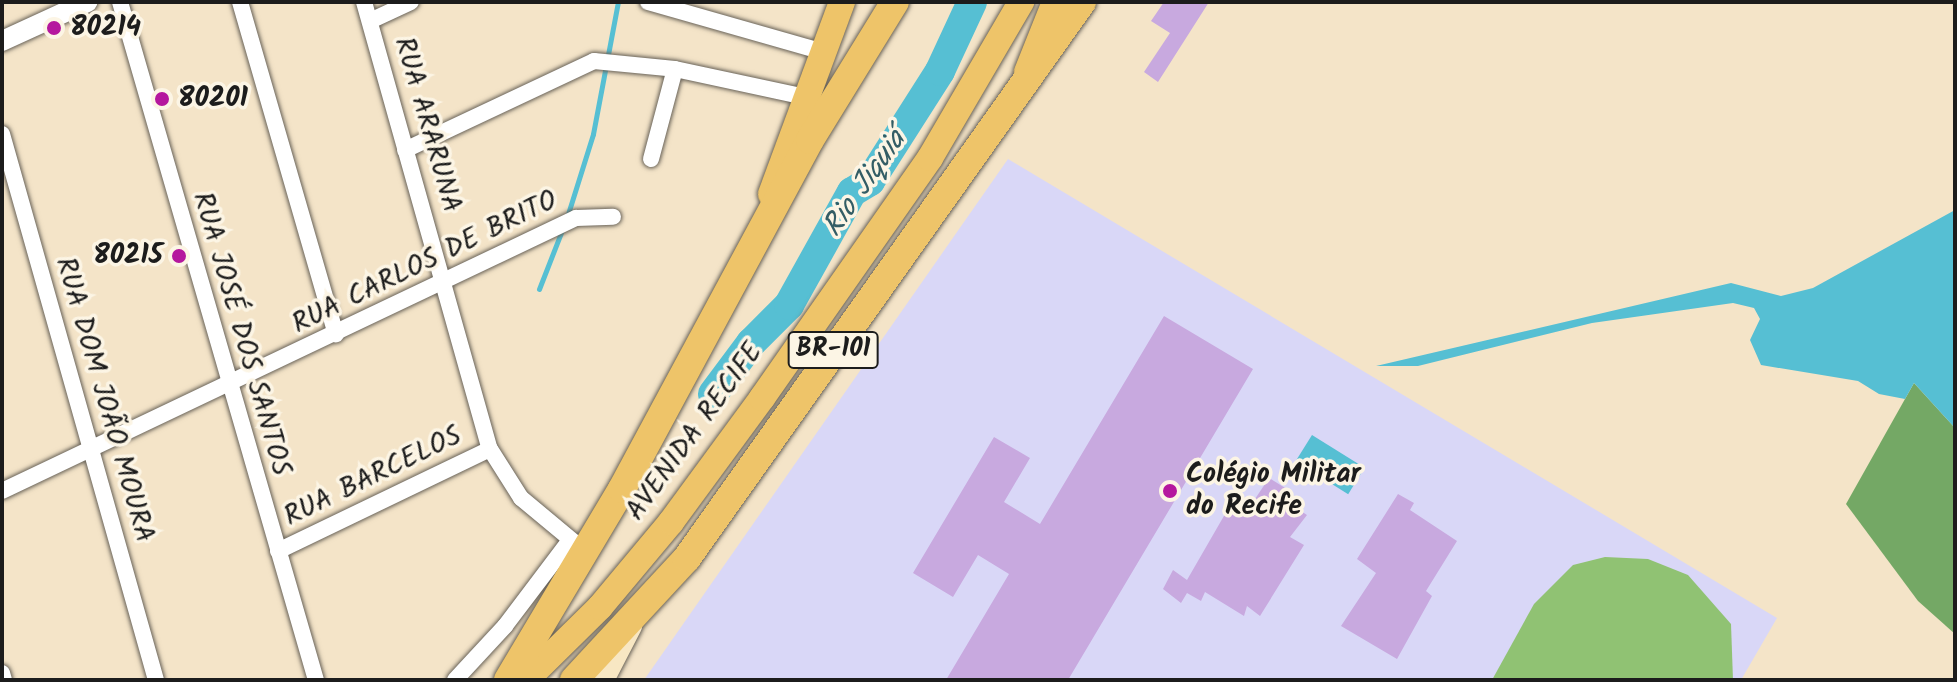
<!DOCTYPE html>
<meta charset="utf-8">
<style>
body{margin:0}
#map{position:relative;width:1957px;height:682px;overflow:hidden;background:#f4e4c8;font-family:Kalam,sans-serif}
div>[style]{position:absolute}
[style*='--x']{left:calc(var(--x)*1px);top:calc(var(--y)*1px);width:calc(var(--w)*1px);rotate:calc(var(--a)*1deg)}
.built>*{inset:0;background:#d9d7f7}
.green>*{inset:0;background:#90c273}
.forest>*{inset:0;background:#74a865}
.water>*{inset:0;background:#56bfd3;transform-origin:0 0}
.stream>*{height:5px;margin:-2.5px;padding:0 2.5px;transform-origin:2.5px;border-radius:2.5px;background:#56bfd3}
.river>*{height:30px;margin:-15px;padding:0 15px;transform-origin:15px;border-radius:15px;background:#56bfd3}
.building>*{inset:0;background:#c8a9df}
.roads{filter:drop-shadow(0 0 2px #686258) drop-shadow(0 0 2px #686258)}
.minor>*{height:16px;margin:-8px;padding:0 8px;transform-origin:8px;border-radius:8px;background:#fff}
.tertiary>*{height:20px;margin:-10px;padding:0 10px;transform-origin:10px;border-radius:10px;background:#fff}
.secondary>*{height:24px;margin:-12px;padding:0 12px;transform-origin:12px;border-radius:12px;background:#f8e7c3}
.primary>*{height:26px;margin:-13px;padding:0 13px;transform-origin:13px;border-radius:13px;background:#eec469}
.trunk>*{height:28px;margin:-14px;padding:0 14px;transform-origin:14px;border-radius:14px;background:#eec469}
.dots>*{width:22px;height:22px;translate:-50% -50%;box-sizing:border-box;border:4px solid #fcf5e5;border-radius:50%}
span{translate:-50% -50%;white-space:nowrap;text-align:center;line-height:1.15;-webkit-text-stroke:7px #fcf5e5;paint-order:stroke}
.shield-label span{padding:2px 6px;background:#fcf5e5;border:2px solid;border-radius:6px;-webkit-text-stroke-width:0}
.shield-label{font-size:26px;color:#1c1c1c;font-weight:700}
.poi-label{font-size:28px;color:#1c1c1c;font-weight:700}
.left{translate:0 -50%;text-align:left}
.right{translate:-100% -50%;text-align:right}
.street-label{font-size:28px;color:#1c1c1c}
.water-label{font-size:30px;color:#335d65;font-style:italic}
.frame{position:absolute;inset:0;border:4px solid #1c1c1c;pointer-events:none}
</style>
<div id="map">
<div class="built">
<div style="clip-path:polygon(1008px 159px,1777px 618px,1741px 680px,644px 680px)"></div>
</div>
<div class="green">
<div style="clip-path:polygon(1605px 557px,1648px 559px,1688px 575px,1731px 624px,1733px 680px,1492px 680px,1534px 604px,1573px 565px)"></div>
</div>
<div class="forest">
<div style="clip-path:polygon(1914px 383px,1955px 428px,1955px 634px,1918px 601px,1846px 504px)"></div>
</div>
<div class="water">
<div style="clip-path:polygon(1955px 210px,1955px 428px,1914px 383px,1905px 399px,1879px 394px,1858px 381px,1761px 365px,1750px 340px,1760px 319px,1754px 308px,1733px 303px,1592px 323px,1418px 366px,1376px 366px,1731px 283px,1781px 296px,1813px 288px)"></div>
<div style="left:1312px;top:435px;width:62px;height:31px;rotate:32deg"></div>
</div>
<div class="stream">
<div style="--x:567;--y:217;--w:87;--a:-72.6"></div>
<div style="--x:593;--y:134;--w:134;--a:-79.3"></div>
<div style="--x:539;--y:289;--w:63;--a:-68.7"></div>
</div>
<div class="river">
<div style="--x:713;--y:394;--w:64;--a:-53.3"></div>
<div style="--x:751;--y:343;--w:54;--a:-45"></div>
<div style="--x:789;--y:305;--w:129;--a:-60.9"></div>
<div style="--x:852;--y:192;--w:21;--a:-31"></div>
<div style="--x:870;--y:181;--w:130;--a:-57.5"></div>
<div style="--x:940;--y:71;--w:76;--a:-65.1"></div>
</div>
<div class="building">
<div style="clip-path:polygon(1164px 2px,1209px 2px,1158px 82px,1144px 72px,1170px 33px,1151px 21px)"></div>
<div style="clip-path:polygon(1164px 316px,1253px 369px,1068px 680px,946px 680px,1009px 574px,978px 555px,953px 597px,913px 573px,994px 437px,1030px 458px,1004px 502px,1040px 524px)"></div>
<div style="clip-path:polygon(1269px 478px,1290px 491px,1284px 500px,1307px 515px,1290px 537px,1304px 545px,1260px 616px,1247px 606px,1244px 616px,1205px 592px,1201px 601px,1187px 593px,1181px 603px,1163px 589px,1173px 570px,1187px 580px,1232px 502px,1247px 511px)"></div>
<div style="clip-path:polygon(1398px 494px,1414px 503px,1410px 510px,1457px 541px,1426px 591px,1432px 596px,1397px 659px,1341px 626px,1376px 573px,1357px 559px)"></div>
</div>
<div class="roads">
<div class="minor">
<div style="--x:120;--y:2;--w:706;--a:73.88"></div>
<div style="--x:240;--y:2;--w:346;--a:73.9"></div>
<div style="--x:364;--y:2;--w:464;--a:74.3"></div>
<div style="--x:490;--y:449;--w:58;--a:57.7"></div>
<div style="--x:521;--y:498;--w:85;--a:39.7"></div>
<div style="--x:648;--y:2;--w:182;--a:15.9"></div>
<div style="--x:370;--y:21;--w:45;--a:-24.9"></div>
<div style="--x:2;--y:134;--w:567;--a:74.25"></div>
<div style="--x:405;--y:150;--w:209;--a:-25.2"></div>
<div style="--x:594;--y:61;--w:81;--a:5.6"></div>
<div style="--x:675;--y:69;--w:134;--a:12.1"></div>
<div style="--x:651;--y:159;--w:93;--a:-75.1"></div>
<div style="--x:2;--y:491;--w:636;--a:-25.44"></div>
<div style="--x:576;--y:218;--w:37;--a:-2"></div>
<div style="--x:278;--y:551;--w:235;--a:-25.7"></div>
<div style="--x:2;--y:673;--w:7;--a:74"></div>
<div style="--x:455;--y:680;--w:74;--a:-47.2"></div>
<div style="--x:505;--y:626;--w:108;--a:-52.9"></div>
</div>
<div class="tertiary">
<div style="--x:2;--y:41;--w:94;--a:-24.6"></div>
</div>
<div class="secondary">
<div style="--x:602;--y:680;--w:61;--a:-62.6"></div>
</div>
<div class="primary">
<div style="--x:1027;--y:72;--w:75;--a:-68.2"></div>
<div style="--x:771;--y:194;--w:205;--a:-69.7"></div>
<div style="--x:526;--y:680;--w:104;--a:-44.6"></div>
<div style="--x:600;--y:607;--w:111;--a:-50.1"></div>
<div style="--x:671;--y:522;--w:154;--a:-53.7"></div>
<div style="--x:762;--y:398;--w:293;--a:-55"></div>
<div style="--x:930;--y:158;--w:181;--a:-59.7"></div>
</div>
<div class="trunk">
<div style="--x:508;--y:680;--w:222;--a:-59.2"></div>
<div style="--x:622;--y:489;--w:396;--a:-61.7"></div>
<div style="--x:810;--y:140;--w:162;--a:-58.4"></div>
<div style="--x:574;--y:680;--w:166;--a:-47.2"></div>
<div style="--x:687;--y:558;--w:682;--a:-54.61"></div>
</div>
</div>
<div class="dots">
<div style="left:54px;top:28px;background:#b5179e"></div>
<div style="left:162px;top:99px;background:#b5179e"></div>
<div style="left:179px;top:256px;background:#b5179e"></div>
<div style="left:1170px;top:491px;background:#b5179e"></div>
</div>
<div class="shield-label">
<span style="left:833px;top:350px">BR-101</span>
</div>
<div class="poi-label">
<span class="left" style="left:70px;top:28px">80214</span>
<span class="left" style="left:178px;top:99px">80201</span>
<span class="right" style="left:163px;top:256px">80215</span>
<span class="left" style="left:1186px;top:491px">Colégio Militar<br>do Recife</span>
</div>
<div class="street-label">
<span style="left:427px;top:125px;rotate:74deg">RUA ARARUNA</span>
<span style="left:425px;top:263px;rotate:-26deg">RUA CARLOS DE BRITO</span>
<span style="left:241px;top:334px;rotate:74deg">RUA JOSÉ DOS SANTOS</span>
<span style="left:104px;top:400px;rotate:74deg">RUA DOM JOÃO MOURA</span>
<span style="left:695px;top:432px;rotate:-54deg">AVENIDA RECIFE</span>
<span style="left:373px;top:477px;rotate:-26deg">RUA BARCELOS</span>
</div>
<div class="water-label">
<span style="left:865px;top:184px;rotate:-55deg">Rio Jiquiá</span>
</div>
<div class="frame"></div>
</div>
